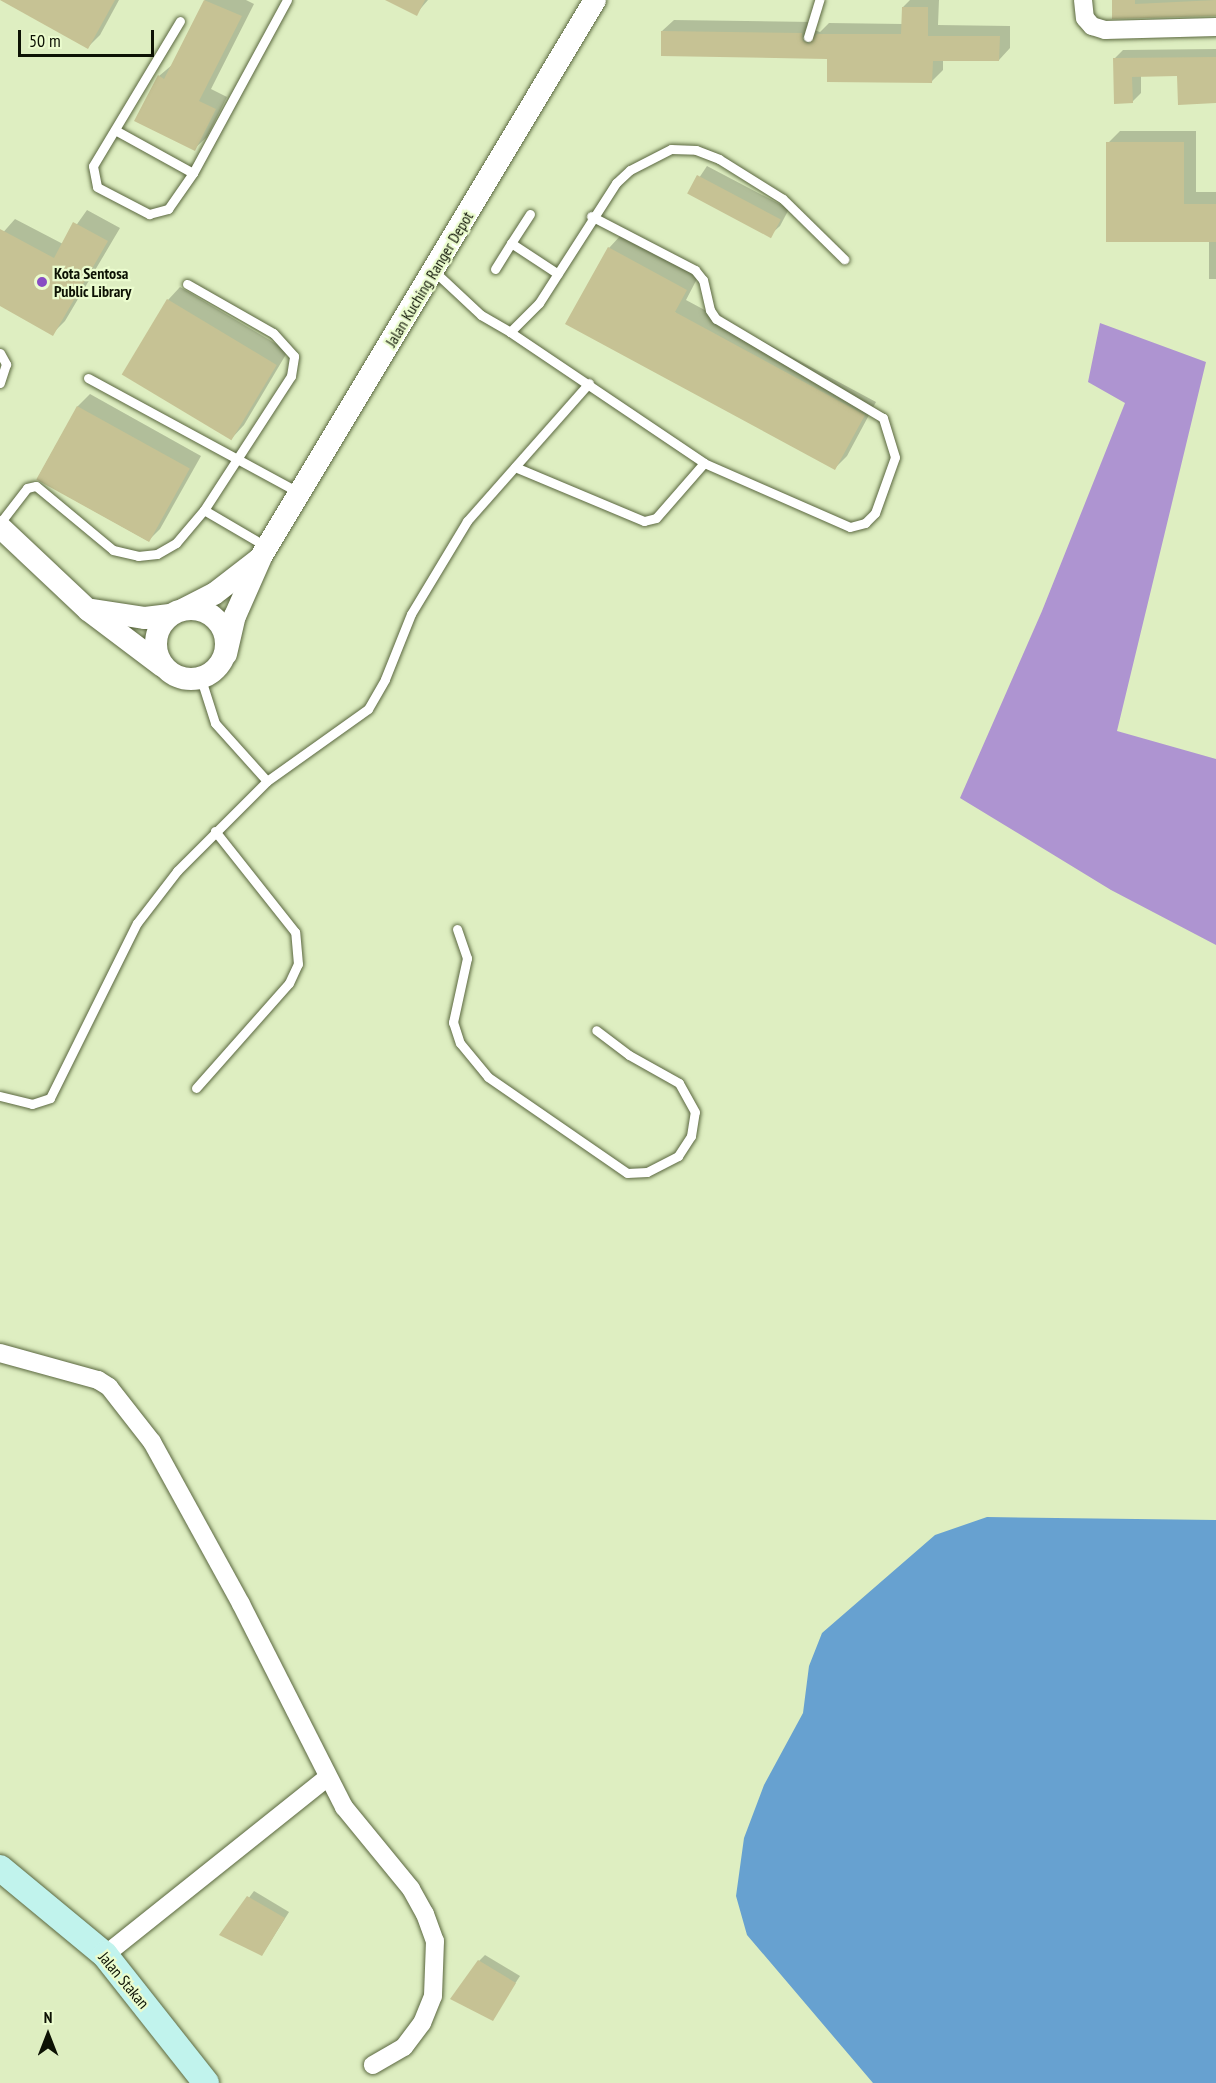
<!DOCTYPE html>
<style>
body{margin:0}
#map{position:relative;width:1216px;height:2083px;overflow:hidden;background:#deeec1;font-family:"PT Sans Narrow",sans-serif}
div>[style]{position:absolute}
[style*='--x']{left:calc(var(--x)*1px);top:calc(var(--y)*1px);width:calc(var(--w)*1px);rotate:calc(var(--a)*1deg)}
.forest>*{inset:0;background:#ae94d1}
.water>*{inset:0;background:#67a1d0}
.shadow>*{inset:0;background:#0003}
.building>*{inset:0;background:#c6c294;transform-origin:0 0}
.roads{filter:drop-shadow(0 0 2px #5a673f) drop-shadow(0 0 2px #5a673f)}
.service>*{height:9px;margin:-4.5px;padding:0 4.5px;transform-origin:4.5px;border-radius:4.5px;background:#fff}
.minor>*{height:18px;margin:-9px;padding:0 9px;transform-origin:9px;border-radius:9px;background:#fff}
.tertiary>*{height:22px;margin:-11px;padding:0 11px;transform-origin:11px;border-radius:11px;background:#fff}
.tertiary>.ring{margin:-11px;padding:0;box-sizing:content-box;background:none;border:22px solid #fff;border-radius:50%}
.secondary>*{height:26px;margin:-13px;padding:0 13px;transform-origin:13px;border-radius:13px;background:#c1f3ed}
.dots>*{width:16px;height:16px;translate:-50% -50%;box-sizing:border-box;border:3px solid #ebfcce;border-radius:50%}
span{translate:-50% -50%;white-space:nowrap;text-align:center;line-height:1.15;-webkit-text-stroke:4.5px #ebfcce;paint-order:stroke}
.poi-label{font-size:16px;color:#0d1204;font-weight:700}
.left{translate:0 -50%;text-align:left}
.street-label{font-size:16px;color:#0d1204}
.north{position:absolute;left:18px;top:2005px;width:60px;height:60px;-webkit-text-stroke:4px #ebfcce;paint-order:stroke;rotate:0deg;font-size:16px;font-weight:700;line-height:24px;text-align:center;color:#0d1204}
.north::after{content:'';display:block;margin:auto;width:21px;height:27px;background:#0d1204;clip-path:polygon(50% 0,100% 100%,50% 72%,0 100%)}
.scale{position:absolute;left:18px;top:30px;width:136px;height:27px;box-sizing:border-box;border:3px solid #0d1204;border-top:0;padding-left:8px;font-size:18px;line-height:21px;white-space:nowrap;color:#0d1204;-webkit-text-stroke:4px #ebfcce;paint-order:stroke}
</style>
<div id="map">
<div class="forest">
<div style="clip-path:polygon(1100px 323px,1206px 362px,1117px 731px,1216px 759px,1216px 945px,1111px 890px,960px 798px,1042px 611px,1125px 403px,1088px 382px)"></div>
</div>
<div class="water">
<div style="clip-path:polygon(987px 1517px,1216px 1520px,1216px 2083px,873px 2083px,747px 1935px,736px 1896px,744px 1838px,764px 1785px,803px 1713px,809px 1666px,822px 1633px,935px 1535px)"></div>
</div>
<div class="shadow">
<div style="clip-path:polygon(5px 0,119px 0,100px 35px,88px 47px)"></div>
<div style="clip-path:polygon(205px 0,246px 0,254px 4px,211px 89px,227px 97px,207px 137px,194px 149px,159px 76px,172px 65px)"></div>
<div style="clip-path:polygon(388px 0,428px 0,416px 14px)"></div>
<div style="clip-path:polygon(910px 0,939px 0,938px 25px,1010px 26px,1010px 48px,999px 60px,943px 59px,943px 70px,932px 81px,829px 57px,662px 31px,674px 20px,813px 22px,814px 30px,820px 32px,829px 23px,903px 24px,903px 7px)"></div>
<div style="clip-path:polygon(1113px 0,1216px 0,1216px 14px,1114px 17px)"></div>
<div style="clip-path:polygon(1216px 49px,1216px 102px,1179px 74px,1141px 75px,1141px 93px,1132px 102px,1114px 59px,1123px 50px)"></div>
<div style="clip-path:polygon(1120px 131px,1196px 131px,1196px 192px,1216px 192px,1216px 279px,1209px 279px,1209px 240px,1108px 143px)"></div>
<div style="clip-path:polygon(707px 166px,789px 209px,780px 226px,770px 235px,689px 193px)"></div>
<div style="clip-path:polygon(87px 210px,120px 228px,65px 321px,52px 334px,0 304px,0 236px,15px 219px,63px 244px)"></div>
<div style="clip-path:polygon(621px 235px,698px 277px,686px 300px,876px 402px,847px 456px,835px 468px,609px 248px)"></div>
<div style="clip-path:polygon(180px 287px,288px 351px,244px 425px,232px 438px,168px 300px)"></div>
<div style="clip-path:polygon(90px 394px,201px 456px,160px 529px,148px 541px,37px 479px,78px 406px)"></div>
<div style="clip-path:polygon(254px 1891px,289px 1912px,262px 1955px,222px 1934px)"></div>
<div style="clip-path:polygon(485px 1955px,520px 1976px,492px 2019px,479px 1961px)"></div>
</div>
<div class="building">
<div style="clip-path:polygon(0 0,115px 0,88px 49px)"></div>
<div style="clip-path:polygon(204px 0,242px 16px,199px 101px,216px 109px,195px 151px,134px 121px,158px 75px,164px 79px)"></div>
<div style="clip-path:polygon(385px 0,425px 0,417px 16px)"></div>
<div style="clip-path:polygon(1112px 0,1135px 0,1135px 4px,1216px 0,1216px 16px,1112px 19px)"></div>
<div style="clip-path:polygon(902px 7px,928px 7px,928px 36px,1000px 36px,999px 61px,933px 61px,932px 83px,827px 82px,827px 59px,661px 56px,661px 31px,802px 33px,803px 41px,809px 44px,816px 34px,901px 34px)"></div>
<div style="clip-path:polygon(1216px 57px,1216px 103px,1178px 105px,1177px 76px,1132px 77px,1133px 103px,1114px 104px,1113px 58px)"></div>
<div style="clip-path:polygon(1106px 142px,1184px 142px,1184px 204px,1216px 204px,1216px 242px,1106px 242px)"></div>
<div style="left:697px;top:175px;width:95px;height:21px;rotate:28deg"></div>
<div style="clip-path:polygon(73px 222px,108px 241px,53px 336px,0 306px,0 229px,54px 258px)"></div>
<div style="clip-path:polygon(608px 247px,687px 290px,675px 312px,865px 415px,835px 470px,565px 324px)"></div>
<div style="left:167px;top:299px;width:128px;height:88px;rotate:31deg"></div>
<div style="left:77px;top:406px;width:129px;height:84px;rotate:29deg"></div>
<div style="clip-path:polygon(247px 1896px,285px 1918px,262px 1956px,219px 1935px)"></div>
<div style="clip-path:polygon(478px 1960px,516px 1983px,493px 2021px,450px 1999px)"></div>
</div>
<div class="roads">
<div class="service">
<div style="--x:180;--y:21;--w:169;--a:121"></div>
<div style="--x:93;--y:166;--w:21;--a:79"></div>
<div style="--x:97;--y:187;--w:59;--a:27.4"></div>
<div style="--x:149;--y:214;--w:20;--a:-15"></div>
<div style="--x:168;--y:209;--w:44;--a:-55.2"></div>
<div style="--x:193;--y:173;--w:197;--a:-61.5"></div>
<div style="--x:808;--y:37;--w:39;--a:-73"></div>
<div style="--x:115;--y:130;--w:89;--a:28.9"></div>
<div style="--x:530;--y:214;--w:35;--a:123"></div>
<div style="--x:511;--y:243;--w:56;--a:33.4"></div>
<div style="--x:495;--y:269;--w:31;--a:-58"></div>
<div style="--x:435;--y:272;--w:63;--a:43.1"></div>
<div style="--x:481;--y:315;--w:34;--a:30"></div>
<div style="--x:510;--y:332;--w:41;--a:-45"></div>
<div style="--x:539;--y:303;--w:143;--a:-57.3"></div>
<div style="--x:616;--y:183;--w:19;--a:-43"></div>
<div style="--x:630;--y:170;--w:46;--a:-27.1"></div>
<div style="--x:671;--y:149;--w:25;--a:2"></div>
<div style="--x:696;--y:150;--w:25;--a:21"></div>
<div style="--x:719;--y:159;--w:75;--a:32"></div>
<div style="--x:783;--y:199;--w:86;--a:44.5"></div>
<div style="--x:510;--y:332;--w:234;--a:34"></div>
<div style="--x:704;--y:463;--w:159;--a:23.7"></div>
<div style="--x:850;--y:527;--w:16;--a:-15"></div>
<div style="--x:865;--y:523;--w:14;--a:-45"></div>
<div style="--x:875;--y:513;--w:59;--a:-70.3"></div>
<div style="--x:895;--y:457;--w:41;--a:-107.1"></div>
<div style="--x:883;--y:418;--w:194;--a:-149.3"></div>
<div style="--x:716;--y:319;--w:11;--a:-124"></div>
<div style="--x:710;--y:310;--w:31;--a:-103"></div>
<div style="--x:703;--y:280;--w:13;--a:-129"></div>
<div style="--x:695;--y:270;--w:117;--a:-152.6"></div>
<div style="--x:0;--y:353;--w:13;--a:61"></div>
<div style="--x:6;--y:364;--w:20;--a:108"></div>
<div style="--x:88;--y:378;--w:239;--a:28.5"></div>
<div style="--x:515;--y:467;--w:140;--a:22.7"></div>
<div style="--x:644;--y:521;--w:12;--a:-14"></div>
<div style="--x:656;--y:518;--w:73;--a:-48.9"></div>
<div style="--x:204;--y:510;--w:73;--a:30.4"></div>
<div style="--x:0;--y:523;--w:44;--a:-52.4"></div>
<div style="--x:27;--y:488;--w:9;--a:-13"></div>
<div style="--x:36;--y:486;--w:100;--a:39.7"></div>
<div style="--x:113;--y:550;--w:26;--a:13"></div>
<div style="--x:138;--y:556;--w:19;--a:-6"></div>
<div style="--x:157;--y:554;--w:22;--a:-30"></div>
<div style="--x:176;--y:543;--w:43;--a:-49.7"></div>
<div style="--x:204;--y:510;--w:160;--a:-57"></div>
<div style="--x:291;--y:376;--w:20;--a:-81"></div>
<div style="--x:294;--y:356;--w:31;--a:-132"></div>
<div style="--x:273;--y:333;--w:99;--a:-150.3"></div>
<div style="--x:267;--y:781;--w:124;--a:-35.5"></div>
<div style="--x:368;--y:709;--w:34;--a:-60"></div>
<div style="--x:385;--y:679;--w:70;--a:-68.2"></div>
<div style="--x:411;--y:614;--w:109;--a:-58.9"></div>
<div style="--x:467;--y:521;--w:184;--a:-48.5"></div>
<div style="--x:457;--y:929;--w:31;--a:71"></div>
<div style="--x:467;--y:958;--w:66;--a:102.3"></div>
<div style="--x:453;--y:1022;--w:22;--a:72"></div>
<div style="--x:460;--y:1043;--w:44;--a:50.5"></div>
<div style="--x:488;--y:1077;--w:169;--a:34.6"></div>
<div style="--x:627;--y:1173;--w:20;--a:-3"></div>
<div style="--x:647;--y:1172;--w:35;--a:-27"></div>
<div style="--x:678;--y:1156;--w:24;--a:-57"></div>
<div style="--x:691;--y:1136;--w:24;--a:-81"></div>
<div style="--x:695;--y:1112;--w:33;--a:-119"></div>
<div style="--x:679;--y:1083;--w:57;--a:-150.8"></div>
<div style="--x:629;--y:1055;--w:41;--a:-142.9"></div>
<div style="--x:196;--y:1088;--w:140;--a:-48.5"></div>
<div style="--x:289;--y:983;--w:21;--a:-65"></div>
<div style="--x:298;--y:964;--w:32;--a:-95"></div>
<div style="--x:295;--y:932;--w:129;--a:-128.4"></div>
<div style="--x:0;--y:1096;--w:33;--a:14"></div>
<div style="--x:32;--y:1104;--w:19;--a:-18"></div>
<div style="--x:50;--y:1098;--w:195;--a:-63.6"></div>
<div style="--x:137;--y:923;--w:66;--a:-52.4"></div>
<div style="--x:177;--y:871;--w:127;--a:-45"></div>
<div style="--x:267;--y:781;--w:78;--a:-131.9"></div>
<div style="--x:215;--y:723;--w:46;--a:-107.7"></div>
</div>
<div class="minor">
<div style="--x:1083;--y:0;--w:18;--a:84"></div>
<div style="--x:1085;--y:18;--w:11;--a:49"></div>
<div style="--x:1092;--y:26;--w:14;--a:17"></div>
<div style="--x:1105;--y:30;--w:111;--a:-1.5"></div>
<div style="--x:0;--y:1353;--w:102;--a:15.4"></div>
<div style="--x:98;--y:1380;--w:13;--a:32"></div>
<div style="--x:109;--y:1387;--w:70;--a:52"></div>
<div style="--x:152;--y:1442;--w:185;--a:61.2"></div>
<div style="--x:241;--y:1604;--w:228;--a:63.1"></div>
<div style="--x:344;--y:1807;--w:106;--a:50.7"></div>
<div style="--x:411;--y:1889;--w:29;--a:61"></div>
<div style="--x:425;--y:1914;--w:29;--a:70"></div>
<div style="--x:435;--y:1941;--w:55;--a:92.1"></div>
<div style="--x:433;--y:1996;--w:29;--a:112"></div>
<div style="--x:422;--y:2023;--w:30;--a:127"></div>
<div style="--x:404;--y:2047;--w:36;--a:150"></div>
<div style="--x:105;--y:1955;--w:284;--a:-38.6"></div>
</div>
<div class="tertiary">
<div style="--x:0;--y:527;--w:121;--a:43.3"></div>
<div style="--x:88;--y:610;--w:93;--a:37.1"></div>
<div class="ring" style="left:156px;top:609px;width:48px;height:48px"></div>
<div style="--x:184;--y:609;--w:34;--a:-27"></div>
<div style="--x:214;--y:594;--w:56;--a:-37.7"></div>
<div style="--x:93;--y:610;--w:53;--a:8.7"></div>
<div style="--x:145;--y:618;--w:25;--a:-7"></div>
<div style="--x:226;--y:654;--w:39;--a:-77"></div>
<div style="--x:235;--y:616;--w:64;--a:-66.2"></div>
<div style="--x:261;--y:557;--w:649;--a:-59.05"></div>
</div>
<div class="secondary">
<div style="--x:0;--y:1868;--w:136;--a:39.6"></div>
<div style="--x:105;--y:1955;--w:163;--a:51.7"></div>
</div>
</div>
<div class="dots">
<div style="left:42px;top:282px;background:#884dc3"></div>
</div>
<div class="poi-label">
<span class="left" style="left:54px;top:282px">Kota Sentosa<br>Public Library</span>
</div>
<div class="street-label">
<span style="left:429px;top:279px;rotate:-59deg">Jalan Kuching Ranger Depot</span>
<span style="left:124px;top:1980px;rotate:50deg">Jalan Stakan</span>
</div>
<div class="north">N</div>
<div class="scale">50 m</div>
</div>
